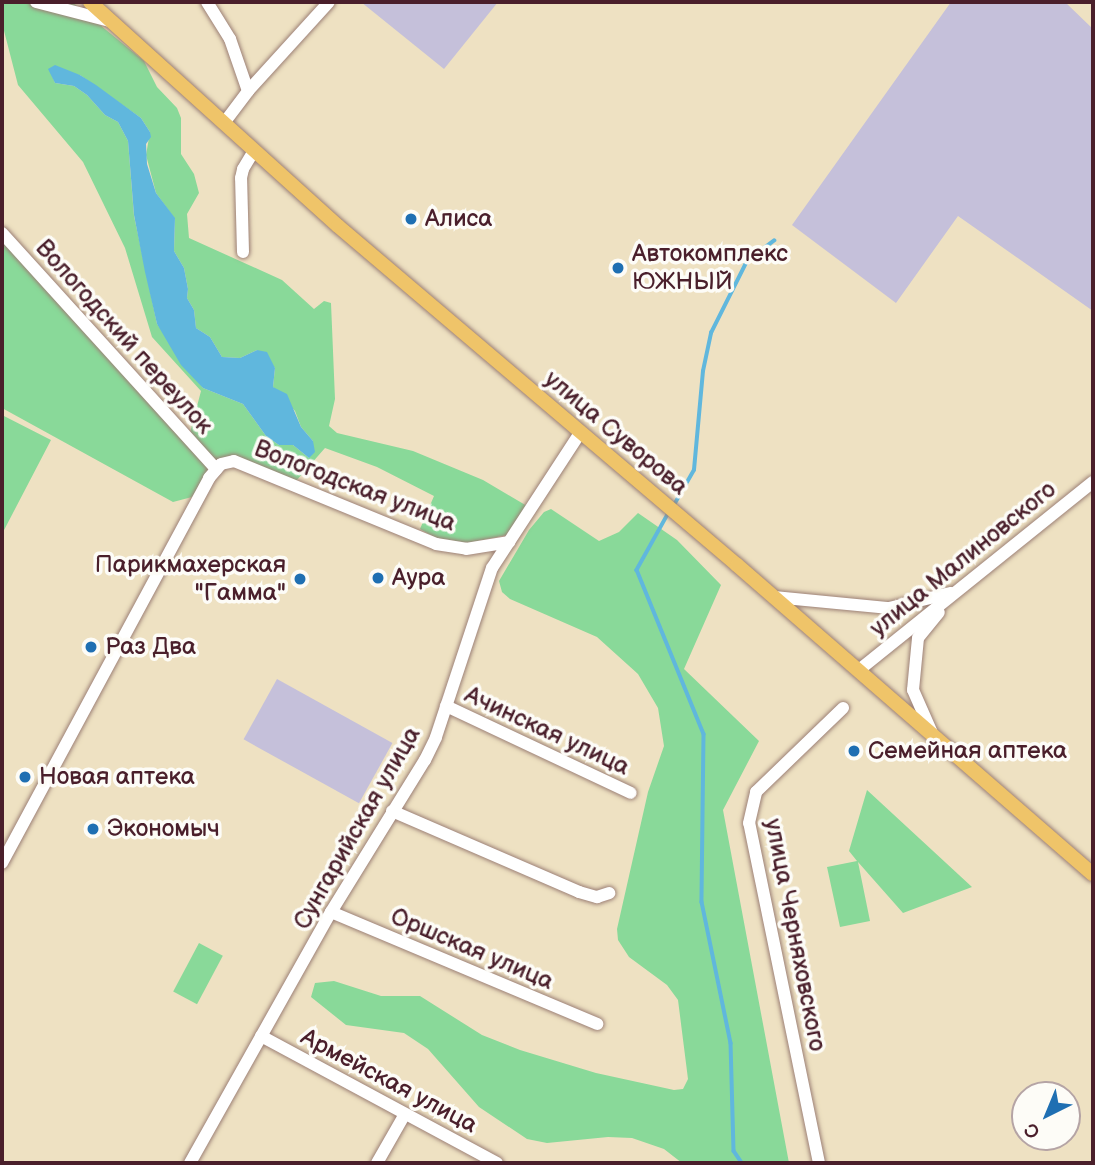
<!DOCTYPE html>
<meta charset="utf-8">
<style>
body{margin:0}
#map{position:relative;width:1095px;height:1165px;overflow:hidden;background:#eee1c2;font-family:"Balsamiq Sans",sans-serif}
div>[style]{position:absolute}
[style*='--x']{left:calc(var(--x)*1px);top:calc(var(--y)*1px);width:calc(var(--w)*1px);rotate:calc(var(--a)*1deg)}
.industrial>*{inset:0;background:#c5c0da;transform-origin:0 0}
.green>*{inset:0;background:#89d999;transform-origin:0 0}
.water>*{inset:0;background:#60b7dd}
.stream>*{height:3.5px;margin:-1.75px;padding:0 1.75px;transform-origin:1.75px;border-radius:1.75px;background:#60b7dd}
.roads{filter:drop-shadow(0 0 2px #9c8076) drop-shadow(0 0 2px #9c8076)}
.minor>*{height:12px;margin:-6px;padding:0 6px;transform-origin:6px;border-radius:6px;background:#fff}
.major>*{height:14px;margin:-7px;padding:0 7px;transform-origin:7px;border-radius:7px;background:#efc469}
.dots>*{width:19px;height:19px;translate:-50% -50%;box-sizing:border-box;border:4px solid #fdfcf7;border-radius:50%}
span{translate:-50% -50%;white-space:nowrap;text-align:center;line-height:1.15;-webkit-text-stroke:7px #fdfcf7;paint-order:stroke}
.poi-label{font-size:24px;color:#4a1f2b}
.left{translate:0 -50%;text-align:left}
.right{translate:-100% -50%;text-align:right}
.street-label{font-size:24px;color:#4a1f2b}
.frame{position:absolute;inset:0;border:4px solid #4a1f2b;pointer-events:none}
.north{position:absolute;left:1011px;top:1081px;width:70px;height:70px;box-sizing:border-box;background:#fdfcf7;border:2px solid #b5a4a5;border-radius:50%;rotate:223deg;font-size:19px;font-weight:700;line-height:28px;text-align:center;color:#4a1f2b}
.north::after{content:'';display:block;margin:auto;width:24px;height:32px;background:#1f6fb2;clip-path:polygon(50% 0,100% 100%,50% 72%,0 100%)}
</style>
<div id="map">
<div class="industrial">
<div style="clip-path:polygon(361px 2px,498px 2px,444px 69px)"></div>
<div style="clip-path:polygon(951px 2px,1065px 2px,1093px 29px,1093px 311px,958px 216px,896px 303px,792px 225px)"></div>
<div style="left:277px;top:679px;width:132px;height:69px;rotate:29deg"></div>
</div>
<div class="green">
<div style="clip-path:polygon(evenodd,2px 2px,72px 2px,144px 61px,157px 87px,177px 108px,181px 118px,181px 154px,194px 174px,199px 193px,187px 214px,189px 238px,282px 280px,314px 309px,324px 301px,331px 303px,335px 399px,329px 426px,337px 433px,413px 451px,483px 480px,527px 506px,507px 535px,468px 543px,436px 538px,420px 529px,434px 496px,377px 467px,325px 448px,296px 481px,235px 456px,215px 460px,192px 497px,173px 502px,2px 408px,2px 225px,190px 433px,201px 391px,152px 337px,125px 248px,83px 162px,18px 85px,2px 23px,2px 2px,51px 73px,80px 75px,141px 118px,150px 132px,146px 155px,156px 193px,175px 219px,174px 251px,184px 268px,188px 289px,187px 298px,194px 310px,196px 328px,210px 337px,222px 357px,240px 358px,257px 350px,275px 368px,273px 387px,295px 411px,301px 427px,313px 441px,309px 458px,293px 445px,279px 445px,266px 436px,243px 404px,203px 388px,157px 324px,134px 216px,128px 141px,118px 122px,105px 115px,87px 95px,74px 86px,55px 83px,51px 73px)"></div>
<div style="clip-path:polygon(2px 415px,51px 440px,2px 534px,2px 414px)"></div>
<div style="clip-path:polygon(551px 509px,599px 541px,619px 532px,638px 513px,677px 540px,721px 585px,684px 669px,759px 741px,723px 810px,789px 1163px,682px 1163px,664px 1149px,632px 1138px,608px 1137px,547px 1143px,527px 1139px,479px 1107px,428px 1049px,404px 1033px,346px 1025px,311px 997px,315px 983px,334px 981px,381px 996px,420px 996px,482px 1035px,520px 1050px,596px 1073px,674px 1090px,683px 1089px,688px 1079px,678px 1000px,667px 985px,629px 957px,618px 940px,617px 929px,648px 792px,664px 746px,658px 708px,638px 674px,597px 637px,510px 599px,502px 592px,499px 581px,529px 530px,544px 512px)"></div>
<div style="clip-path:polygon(867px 790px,972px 887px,903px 913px,858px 862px,870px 921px,840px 927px,827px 867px,857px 861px,849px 851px)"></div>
<div style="left:199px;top:943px;width:27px;height:55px;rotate:28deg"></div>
</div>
<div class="water">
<div style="clip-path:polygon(55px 65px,80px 75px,96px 85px,141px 118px,150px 132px,151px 137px,146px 144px,147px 164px,156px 193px,175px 218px,174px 251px,184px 268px,188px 289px,187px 298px,194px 310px,196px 328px,210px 337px,222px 357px,240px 358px,257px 350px,267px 352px,275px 368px,273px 387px,287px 394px,301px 427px,313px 441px,315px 452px,309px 458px,293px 445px,279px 445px,266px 436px,243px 404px,203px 388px,181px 365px,157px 324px,145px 272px,134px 215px,128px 141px,118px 122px,105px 115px,87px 95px,74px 86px,55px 83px,48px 69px)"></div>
</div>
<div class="stream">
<div style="--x:674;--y:505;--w:40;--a:-60.3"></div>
<div style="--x:694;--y:470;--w:99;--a:-84.8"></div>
<div style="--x:703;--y:371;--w:39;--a:-78"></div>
<div style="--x:711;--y:333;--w:80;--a:-63.4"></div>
<div style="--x:747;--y:261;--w:34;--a:-37"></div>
<div style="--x:670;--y:511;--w:68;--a:119.2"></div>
<div style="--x:637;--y:570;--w:177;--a:67.8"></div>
<div style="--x:704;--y:734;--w:168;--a:90.7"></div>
<div style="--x:702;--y:902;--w:144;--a:78.4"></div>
<div style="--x:731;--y:1043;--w:108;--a:88.4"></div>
<div style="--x:734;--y:1151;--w:14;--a:56"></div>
</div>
<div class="roads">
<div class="minor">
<div style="--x:36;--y:2;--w:76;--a:14.4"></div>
<div style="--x:207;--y:2;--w:44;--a:58.1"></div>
<div style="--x:230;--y:39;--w:55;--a:70.9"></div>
<div style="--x:224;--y:123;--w:40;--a:-53"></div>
<div style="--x:248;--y:91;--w:120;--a:-47.7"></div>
<div style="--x:2;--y:233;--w:319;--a:47.8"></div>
<div style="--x:243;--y:252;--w:74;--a:-91.5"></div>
<div style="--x:241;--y:178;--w:9;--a:-77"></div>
<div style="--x:243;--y:169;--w:21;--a:-59"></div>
<div style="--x:774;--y:597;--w:116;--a:5.5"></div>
<div style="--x:889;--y:608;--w:64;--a:-13.6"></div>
<div style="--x:859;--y:670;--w:300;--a:-38.8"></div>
<div style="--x:446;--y:706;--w:204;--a:25.2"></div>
<div style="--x:932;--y:733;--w:47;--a:-113.8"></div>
<div style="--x:913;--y:690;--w:52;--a:-84.5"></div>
<div style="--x:918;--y:638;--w:33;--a:-51"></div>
<div style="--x:392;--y:811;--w:204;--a:23.4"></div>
<div style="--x:579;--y:892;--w:19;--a:16"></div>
<div style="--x:597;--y:897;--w:13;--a:-18"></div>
<div style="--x:2;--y:863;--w:437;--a:-61.7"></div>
<div style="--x:209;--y:478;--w:18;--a:-49"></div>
<div style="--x:221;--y:464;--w:13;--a:-13"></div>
<div style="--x:234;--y:461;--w:218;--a:22.3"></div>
<div style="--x:436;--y:544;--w:30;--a:9"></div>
<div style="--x:466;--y:549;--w:44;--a:-9.2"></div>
<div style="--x:331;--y:912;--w:289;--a:22.8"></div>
<div style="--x:261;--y:1036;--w:268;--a:28.3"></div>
<div style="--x:190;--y:1163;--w:288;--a:-60.7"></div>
<div style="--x:331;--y:912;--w:179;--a:-58.3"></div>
<div style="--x:425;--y:760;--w:25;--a:-64"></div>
<div style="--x:436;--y:737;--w:178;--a:-71.7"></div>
<div style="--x:492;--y:568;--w:161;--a:-56.9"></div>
<div style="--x:377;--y:1163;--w:56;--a:-60.3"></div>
<div style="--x:819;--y:1163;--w:347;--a:-101.6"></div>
<div style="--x:749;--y:823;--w:32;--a:-77"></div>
<div style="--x:756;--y:792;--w:121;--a:-44"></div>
</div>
<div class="major">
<div style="--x:90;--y:2;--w:334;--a:42.1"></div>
<div style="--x:338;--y:226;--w:524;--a:40.35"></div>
<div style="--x:737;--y:565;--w:471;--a:41"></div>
</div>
</div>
<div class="dots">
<div style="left:411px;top:219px;background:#1f6fb2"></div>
<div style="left:618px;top:268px;background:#1f6fb2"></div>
<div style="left:378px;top:578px;background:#1f6fb2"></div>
<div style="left:300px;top:579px;background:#1f6fb2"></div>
<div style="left:91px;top:647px;background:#1f6fb2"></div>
<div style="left:854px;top:751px;background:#1f6fb2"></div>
<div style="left:25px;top:777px;background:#1f6fb2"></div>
<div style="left:93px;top:829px;background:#1f6fb2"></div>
</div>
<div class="poi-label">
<span class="left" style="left:425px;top:219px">Алиса</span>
<span class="left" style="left:632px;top:268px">Автокомплекс<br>ЮЖНЫЙ</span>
<span class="right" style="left:286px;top:579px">Парикмахерская<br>"Гамма"</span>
<span class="left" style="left:392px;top:578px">Аура</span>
<span class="left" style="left:105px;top:647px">Раз Два</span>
<span class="left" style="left:868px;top:751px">Семейная аптека</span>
<span class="left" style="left:39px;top:777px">Новая аптека</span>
<span class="left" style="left:107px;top:829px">Экономыч</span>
</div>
<div class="street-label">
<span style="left:124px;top:337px;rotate:48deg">Вологодский переулок</span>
<span style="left:616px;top:433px;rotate:40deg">улица Суворова</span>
<span style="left:355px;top:486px;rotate:21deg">Вологодская улица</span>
<span style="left:963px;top:559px;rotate:-39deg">улица Малиновского</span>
<span style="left:547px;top:731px;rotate:25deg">Ачинская улица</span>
<span style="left:357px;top:828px;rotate:-60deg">Сунгарийская улица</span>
<span style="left:795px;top:935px;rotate:79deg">улица Черняховского</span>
<span style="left:472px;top:949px;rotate:23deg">Оршская улица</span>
<span style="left:389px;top:1081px;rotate:28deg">Армейская улица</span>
</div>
<div class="frame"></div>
<div class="north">С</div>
</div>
